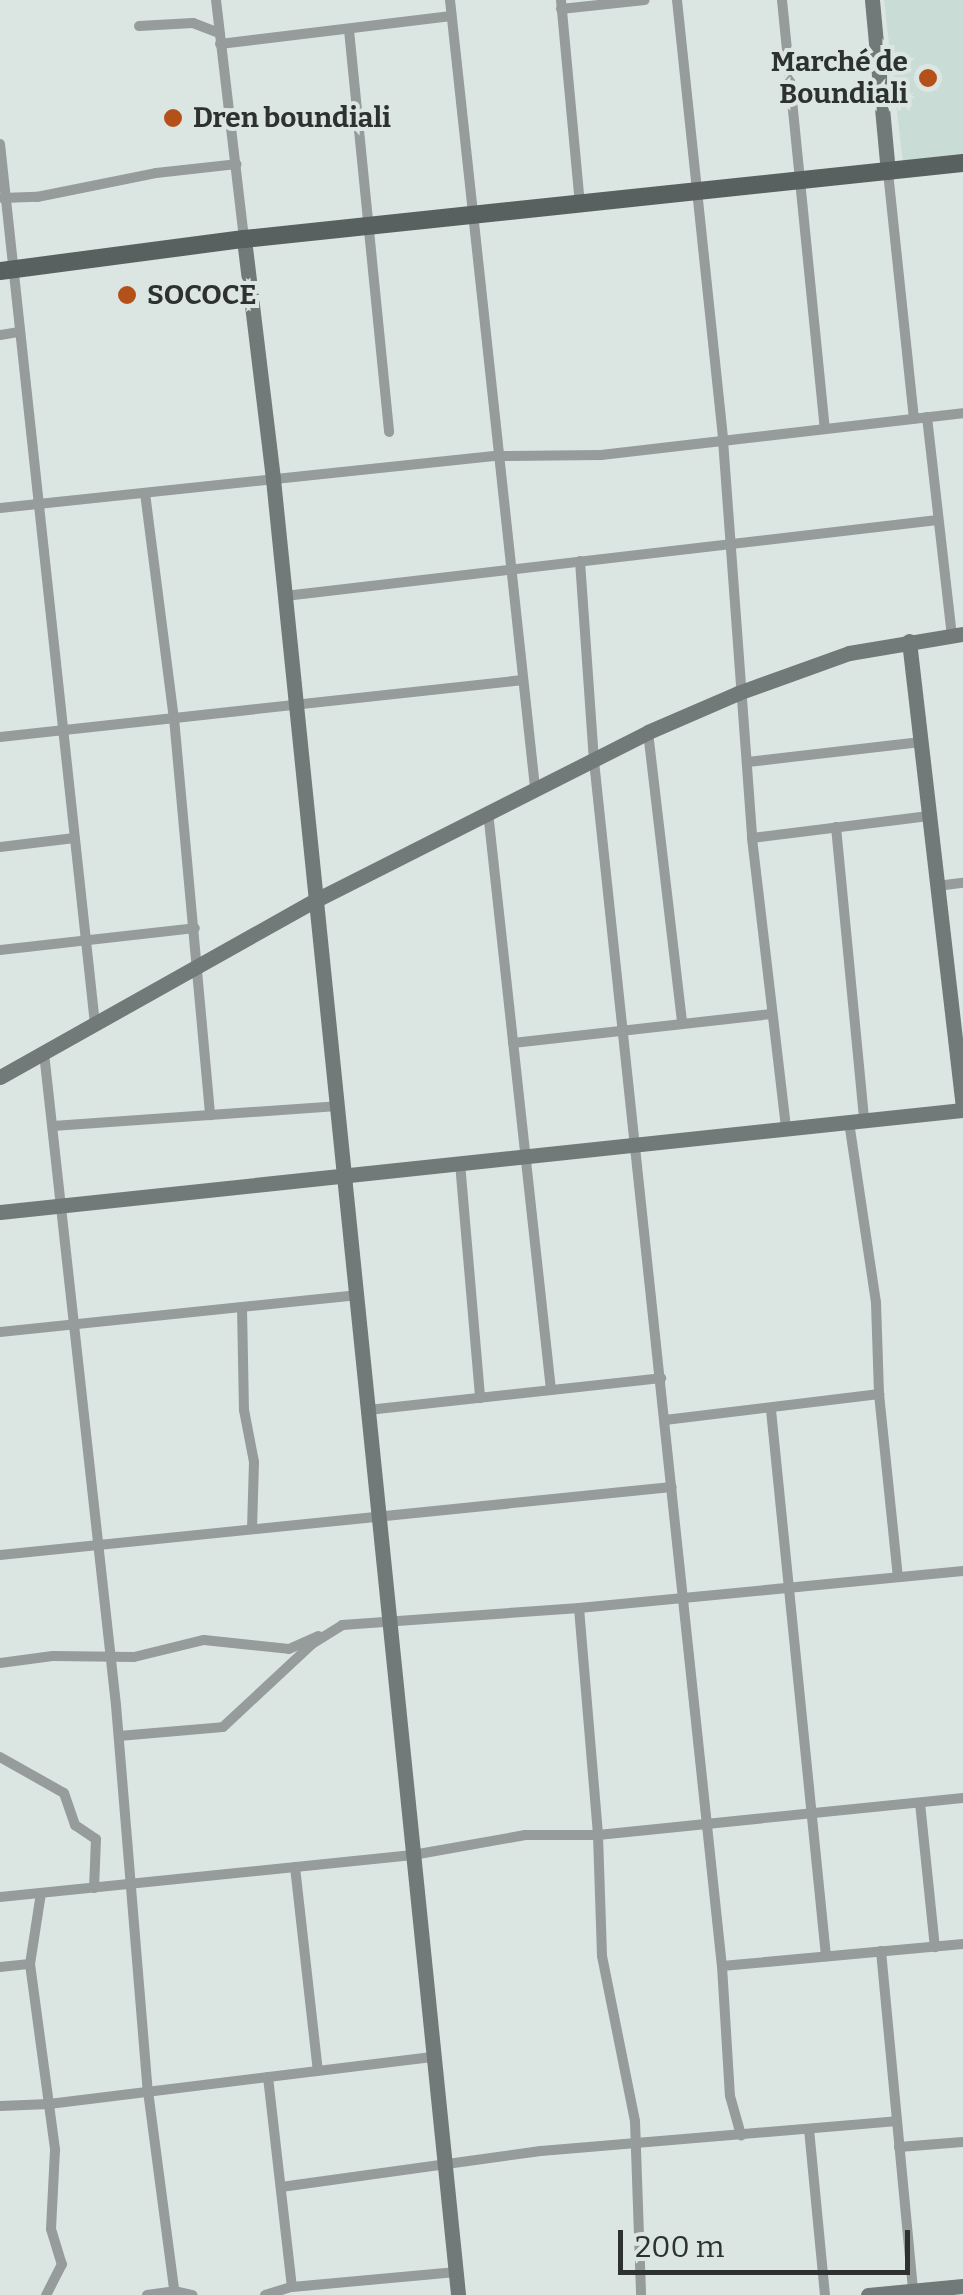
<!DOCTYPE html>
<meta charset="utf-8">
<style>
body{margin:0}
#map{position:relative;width:963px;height:2295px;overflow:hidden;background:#dbe6e2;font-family:Bitter,serif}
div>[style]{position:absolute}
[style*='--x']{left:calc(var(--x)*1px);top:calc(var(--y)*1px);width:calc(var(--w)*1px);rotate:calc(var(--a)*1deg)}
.built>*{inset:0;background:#c9dcd5}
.street>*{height:10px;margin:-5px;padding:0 5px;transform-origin:5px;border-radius:5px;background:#969b9b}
.secondary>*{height:15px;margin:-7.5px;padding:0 7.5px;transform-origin:7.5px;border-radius:7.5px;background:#727979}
.primary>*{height:18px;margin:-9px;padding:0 9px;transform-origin:9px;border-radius:9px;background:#586160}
.dots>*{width:28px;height:28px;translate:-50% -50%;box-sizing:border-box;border:5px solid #dbe6e2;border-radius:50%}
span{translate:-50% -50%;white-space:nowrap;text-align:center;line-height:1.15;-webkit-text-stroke:8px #dbe6e2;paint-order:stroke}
.poi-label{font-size:28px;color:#2d312f;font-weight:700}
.right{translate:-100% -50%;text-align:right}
.left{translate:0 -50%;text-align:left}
.scale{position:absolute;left:618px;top:2230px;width:292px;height:45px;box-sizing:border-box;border:5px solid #2d312f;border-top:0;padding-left:12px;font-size:30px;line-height:35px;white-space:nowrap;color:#2d312f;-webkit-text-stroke:8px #dbe6e2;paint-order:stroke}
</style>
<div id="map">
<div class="built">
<div style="clip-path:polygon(884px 0,963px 0,963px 156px,903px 163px)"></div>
</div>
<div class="street">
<div style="--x:216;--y:0;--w:241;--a:83.3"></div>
<div style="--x:450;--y:0;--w:793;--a:83.84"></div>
<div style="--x:561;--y:0;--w:206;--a:84.7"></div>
<div style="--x:677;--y:0;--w:442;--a:84"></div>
<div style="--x:723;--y:440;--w:399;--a:85.8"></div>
<div style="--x:752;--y:838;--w:293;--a:83.3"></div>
<div style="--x:782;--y:0;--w:431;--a:84.3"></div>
<div style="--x:561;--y:9;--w:84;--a:-6.1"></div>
<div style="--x:139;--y:26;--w:54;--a:-3.2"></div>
<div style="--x:193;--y:23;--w:28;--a:21"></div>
<div style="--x:349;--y:30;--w:404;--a:84.3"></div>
<div style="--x:220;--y:44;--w:233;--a:-6.9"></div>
<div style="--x:0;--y:144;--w:885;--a:83.84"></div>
<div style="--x:888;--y:172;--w:248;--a:84"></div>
<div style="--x:2;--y:198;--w:35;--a:-2"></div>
<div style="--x:37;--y:197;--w:121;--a:-11.4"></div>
<div style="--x:156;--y:173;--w:81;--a:-6.3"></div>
<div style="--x:0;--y:335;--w:18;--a:-9"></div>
<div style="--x:927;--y:417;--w:220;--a:83.5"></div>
<div style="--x:145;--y:493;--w:227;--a:82.7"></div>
<div style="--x:174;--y:718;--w:399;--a:84.8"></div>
<div style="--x:0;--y:508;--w:499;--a:-6"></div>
<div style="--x:496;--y:456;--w:105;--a:-0.5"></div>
<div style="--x:601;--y:455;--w:364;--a:-6.6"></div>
<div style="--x:580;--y:561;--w:200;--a:86"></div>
<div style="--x:594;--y:761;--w:1212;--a:83.94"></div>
<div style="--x:722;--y:1966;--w:130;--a:86.5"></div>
<div style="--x:730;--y:2096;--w:41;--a:74.2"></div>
<div style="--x:285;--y:596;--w:657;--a:-6.64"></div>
<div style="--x:648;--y:732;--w:293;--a:83.3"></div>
<div style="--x:0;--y:737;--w:526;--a:-6.22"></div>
<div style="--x:748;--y:762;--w:174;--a:-6.6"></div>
<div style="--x:488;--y:812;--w:581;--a:83.78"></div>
<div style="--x:836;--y:827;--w:294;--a:84.5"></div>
<div style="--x:752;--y:838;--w:178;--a:-7.1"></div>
<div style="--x:0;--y:847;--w:75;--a:-6.9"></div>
<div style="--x:937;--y:886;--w:26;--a:-7"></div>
<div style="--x:0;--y:950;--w:196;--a:-6.4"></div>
<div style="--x:513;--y:1043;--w:260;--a:-6.4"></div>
<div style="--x:44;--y:1053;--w:656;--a:83.7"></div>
<div style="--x:116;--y:1705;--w:387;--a:85.3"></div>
<div style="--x:148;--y:2091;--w:206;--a:82.5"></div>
<div style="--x:849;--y:1122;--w:183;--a:81.5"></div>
<div style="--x:876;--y:1303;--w:91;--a:88.1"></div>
<div style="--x:879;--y:1394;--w:184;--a:84.1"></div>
<div style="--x:53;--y:1126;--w:285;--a:-4"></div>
<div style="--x:460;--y:1163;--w:236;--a:85.1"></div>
<div style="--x:242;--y:1307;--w:103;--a:88.9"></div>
<div style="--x:244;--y:1410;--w:53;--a:79.1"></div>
<div style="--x:254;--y:1462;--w:67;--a:91.7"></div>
<div style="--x:0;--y:1332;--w:358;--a:-5.9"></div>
<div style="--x:368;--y:1410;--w:295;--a:-6.2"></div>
<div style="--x:771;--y:1410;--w:549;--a:84.25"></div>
<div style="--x:665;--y:1420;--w:216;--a:-6.9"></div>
<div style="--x:0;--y:1555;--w:675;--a:-5.78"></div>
<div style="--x:579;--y:1608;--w:228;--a:85.2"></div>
<div style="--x:598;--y:1835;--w:121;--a:88.1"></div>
<div style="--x:602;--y:1956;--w:168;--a:78.7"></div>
<div style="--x:635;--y:2121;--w:174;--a:88"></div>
<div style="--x:0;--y:1663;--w:53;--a:-7.5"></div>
<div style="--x:53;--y:1656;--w:81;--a:0.7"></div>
<div style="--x:134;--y:1657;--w:72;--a:-13.7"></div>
<div style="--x:204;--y:1640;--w:85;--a:6"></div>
<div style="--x:289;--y:1649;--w:32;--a:-24"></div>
<div style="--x:119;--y:1736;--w:104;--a:-4.9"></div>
<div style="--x:223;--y:1727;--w:122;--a:-43"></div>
<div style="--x:312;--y:1644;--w:36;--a:-32"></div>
<div style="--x:342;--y:1625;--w:238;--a:-4.1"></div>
<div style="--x:579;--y:1608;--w:386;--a:-5.5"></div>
<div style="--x:0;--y:1757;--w:73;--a:29.4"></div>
<div style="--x:64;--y:1793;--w:34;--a:71"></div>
<div style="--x:75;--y:1825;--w:25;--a:34"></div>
<div style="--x:96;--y:1839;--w:49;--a:92.3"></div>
<div style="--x:920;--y:1803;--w:145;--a:84.1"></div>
<div style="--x:295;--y:1867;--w:205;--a:83.6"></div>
<div style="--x:41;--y:1893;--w:72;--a:98.8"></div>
<div style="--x:30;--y:1964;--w:188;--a:82.3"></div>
<div style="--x:55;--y:2150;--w:79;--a:92.9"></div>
<div style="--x:51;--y:2229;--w:37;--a:73"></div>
<div style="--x:62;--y:2264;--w:35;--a:117"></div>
<div style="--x:0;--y:1897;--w:415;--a:-5.8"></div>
<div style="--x:413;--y:1855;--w:114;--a:-10.1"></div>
<div style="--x:525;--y:1835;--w:73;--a:0"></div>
<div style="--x:598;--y:1835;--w:367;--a:-5.8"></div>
<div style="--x:881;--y:1951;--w:342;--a:84.6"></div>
<div style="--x:722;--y:1966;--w:242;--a:-5.2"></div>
<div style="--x:0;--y:1967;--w:30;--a:-6"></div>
<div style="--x:268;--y:2077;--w:211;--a:83.5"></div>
<div style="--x:0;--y:2106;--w:49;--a:-2.3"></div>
<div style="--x:49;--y:2104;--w:388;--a:-7"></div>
<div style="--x:809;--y:2129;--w:167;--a:84.5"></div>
<div style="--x:899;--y:2147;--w:64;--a:-4.5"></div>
<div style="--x:281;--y:2187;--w:262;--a:-7.9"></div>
<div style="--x:541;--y:2151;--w:357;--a:-4.8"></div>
<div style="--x:147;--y:2295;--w:28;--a:-8"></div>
<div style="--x:175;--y:2291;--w:18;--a:13"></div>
<div style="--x:265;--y:2295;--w:28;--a:-17"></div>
<div style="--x:292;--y:2287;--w:165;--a:-5.2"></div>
</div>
<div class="secondary">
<div style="--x:872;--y:0;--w:173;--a:84.7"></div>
<div style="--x:244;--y:239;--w:242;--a:83.1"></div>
<div style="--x:273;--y:479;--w:1825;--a:84.18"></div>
<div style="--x:909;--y:641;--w:468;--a:83.4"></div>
<div style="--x:0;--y:1077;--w:362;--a:-29.3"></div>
<div style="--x:316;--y:900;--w:372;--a:-26.8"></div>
<div style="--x:648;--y:732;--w:98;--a:-23.4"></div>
<div style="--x:738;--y:693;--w:118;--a:-19.8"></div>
<div style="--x:849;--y:653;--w:116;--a:-9.5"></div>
<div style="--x:0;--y:1212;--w:968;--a:-6.05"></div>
<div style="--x:868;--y:2295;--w:95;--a:-5.4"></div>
</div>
<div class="primary">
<div style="--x:0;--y:271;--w:246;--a:-7.5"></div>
<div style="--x:244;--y:239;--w:723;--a:-6.03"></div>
</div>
<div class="dots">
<div style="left:928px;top:78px;background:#b4511a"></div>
<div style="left:173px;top:118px;background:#b4511a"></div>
<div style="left:127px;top:295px;background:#b4511a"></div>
</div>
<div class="poi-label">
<span class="right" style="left:908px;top:78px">Marché de<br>Boundiali</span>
<span class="left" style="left:193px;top:118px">Dren boundiali</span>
<span class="left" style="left:147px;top:295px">SOCOCE</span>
</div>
<div class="scale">200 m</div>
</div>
